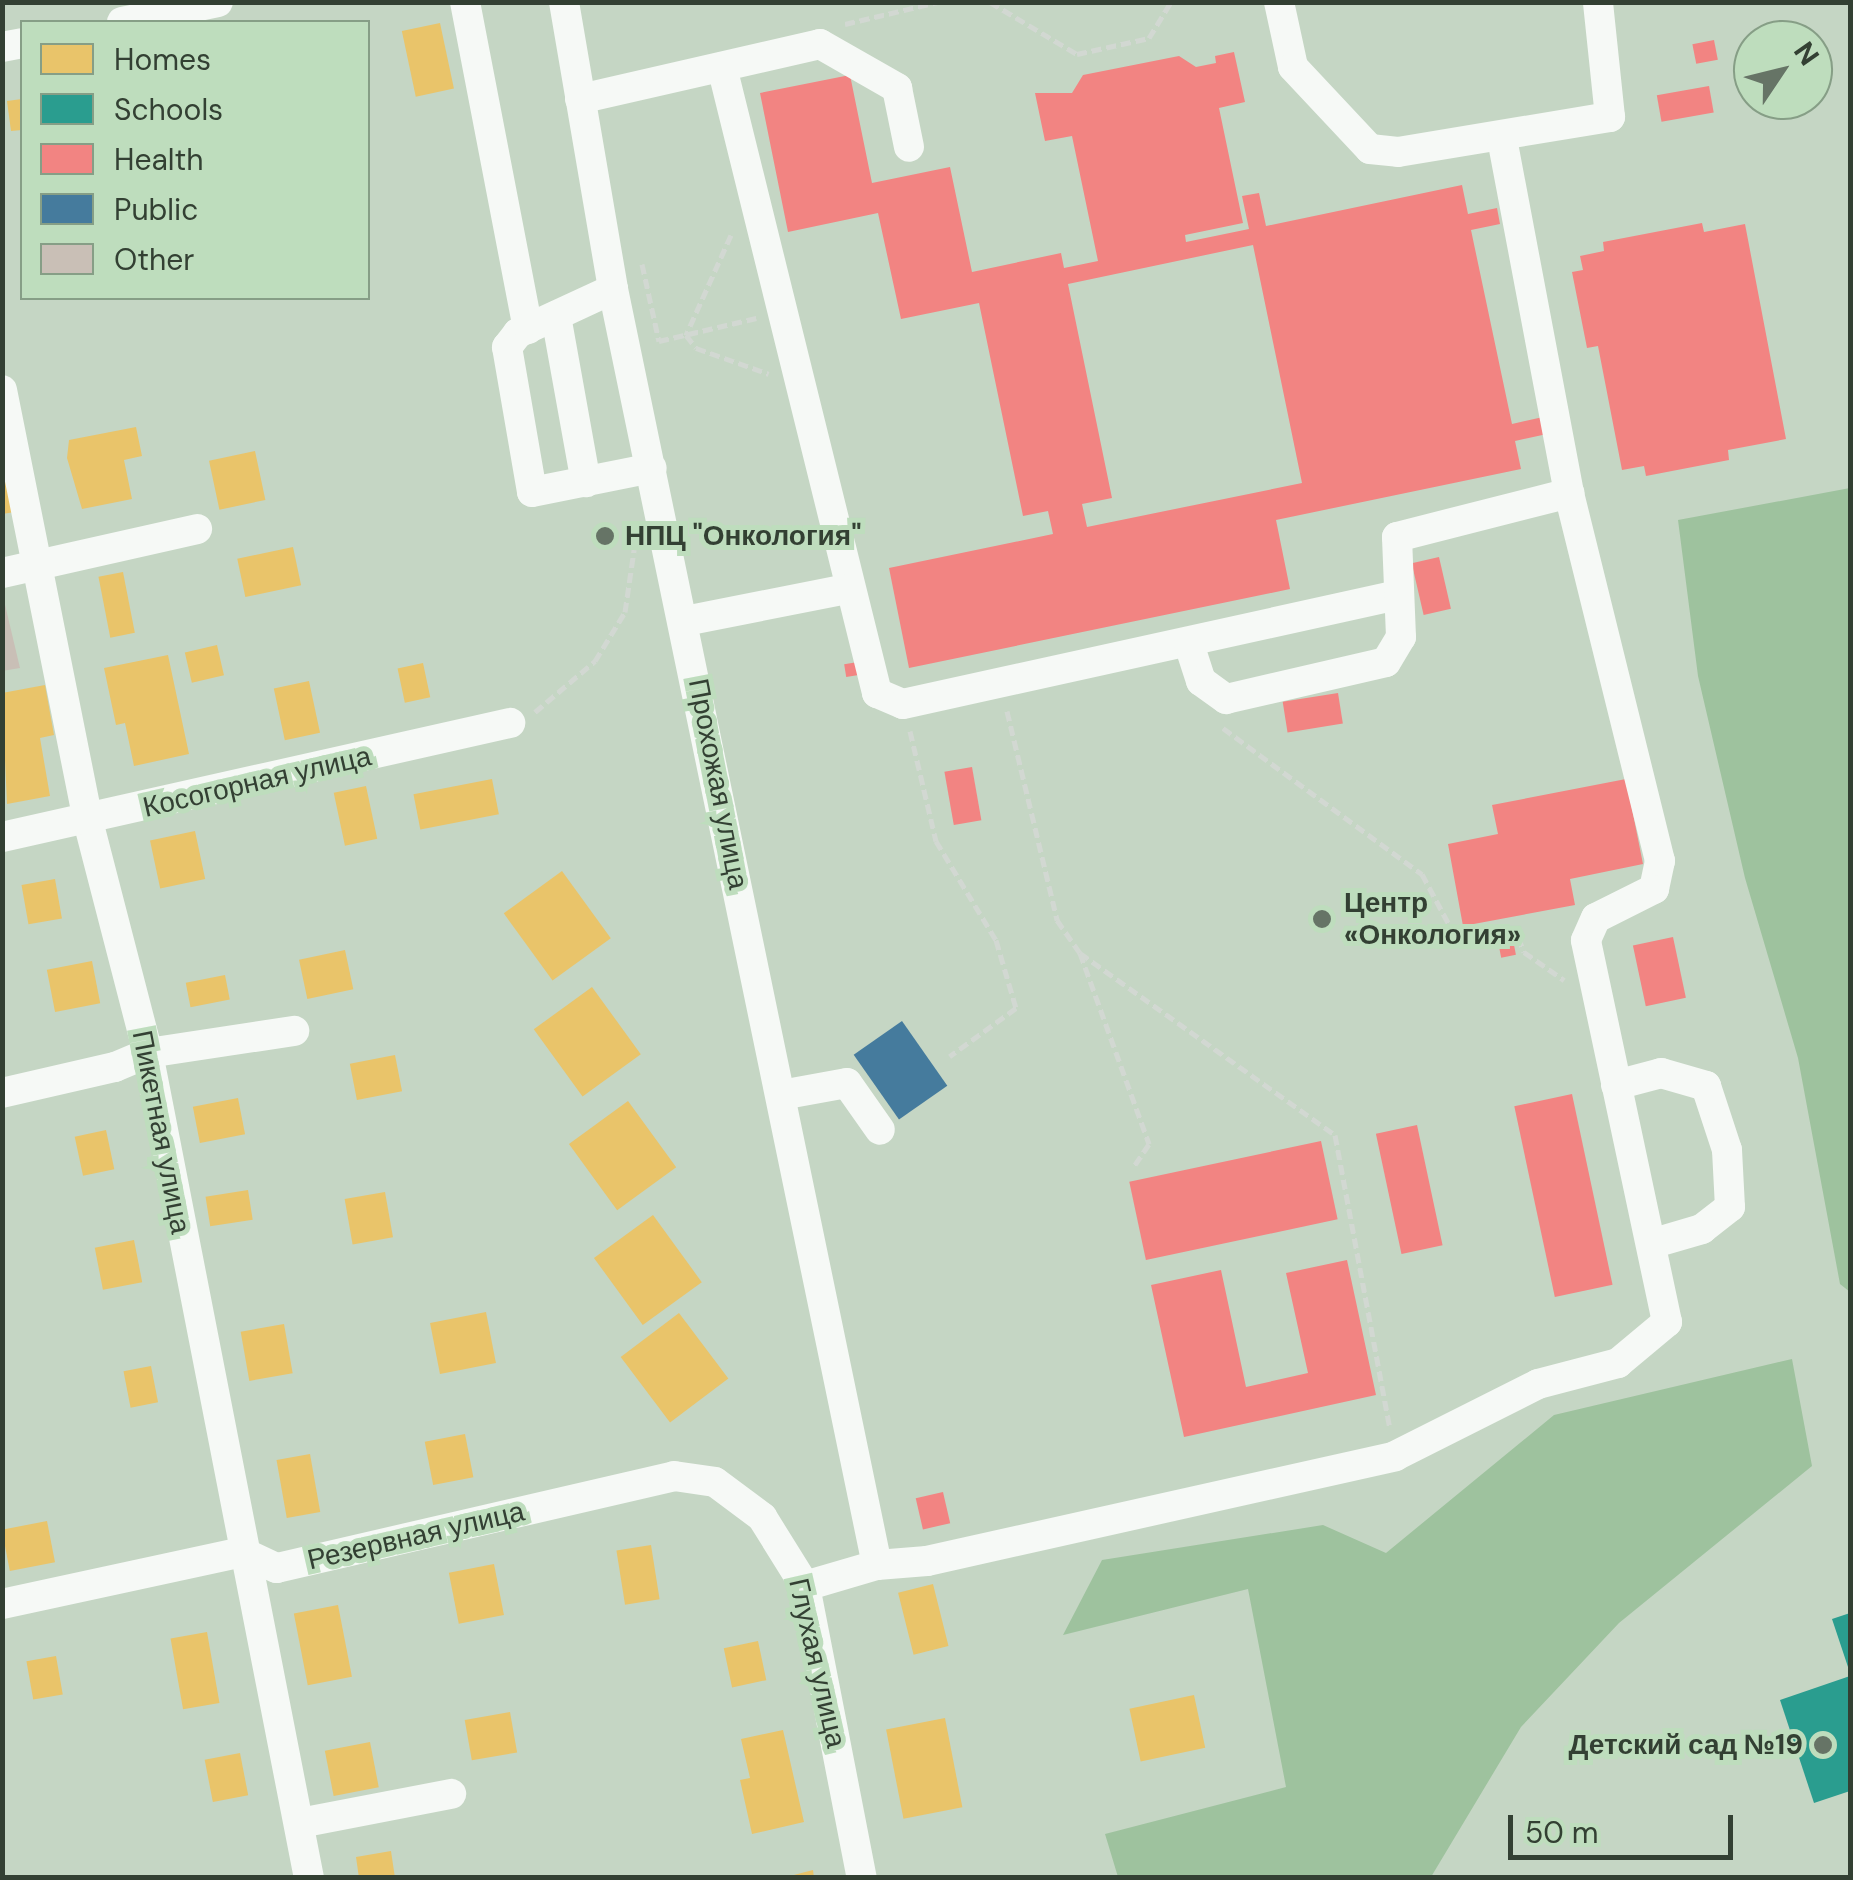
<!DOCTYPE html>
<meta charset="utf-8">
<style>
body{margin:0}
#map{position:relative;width:1853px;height:1880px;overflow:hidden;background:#c5d6c4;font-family:"DM Sans",sans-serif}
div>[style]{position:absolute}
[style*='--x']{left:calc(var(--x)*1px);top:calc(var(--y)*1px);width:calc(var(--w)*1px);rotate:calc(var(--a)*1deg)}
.green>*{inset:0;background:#9ec29e}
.homes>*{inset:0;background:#e9c46a;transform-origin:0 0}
.schools>*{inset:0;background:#2a9d8f}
.health>*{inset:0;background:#f28482;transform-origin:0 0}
.public>*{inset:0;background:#457b9d;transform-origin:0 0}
.building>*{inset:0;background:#c9bfb6}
.path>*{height:5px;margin-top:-2.5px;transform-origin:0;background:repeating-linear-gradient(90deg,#d2d8d2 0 10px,transparent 0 15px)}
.minor>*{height:30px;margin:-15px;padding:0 15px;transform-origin:15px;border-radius:15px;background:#f6f9f6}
.dots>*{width:28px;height:28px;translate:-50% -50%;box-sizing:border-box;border:5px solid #beddbd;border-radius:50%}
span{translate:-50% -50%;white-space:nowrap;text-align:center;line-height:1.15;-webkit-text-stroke:10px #beddbd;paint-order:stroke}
.poi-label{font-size:28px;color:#334033;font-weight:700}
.left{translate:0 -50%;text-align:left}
.right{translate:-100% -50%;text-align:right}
.street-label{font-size:28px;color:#334033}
.frame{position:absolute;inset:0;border:5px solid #334033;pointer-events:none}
.legend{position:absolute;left:20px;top:20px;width:350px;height:280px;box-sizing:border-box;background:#beddbd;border:2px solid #869e86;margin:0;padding:12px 18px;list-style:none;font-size:30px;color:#334033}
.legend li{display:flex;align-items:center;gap:20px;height:50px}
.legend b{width:50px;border:2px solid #869e86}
.north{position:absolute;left:1733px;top:20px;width:100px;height:100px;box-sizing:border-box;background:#beddbd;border:2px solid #869e86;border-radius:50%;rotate:55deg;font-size:28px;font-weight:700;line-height:40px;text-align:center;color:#334033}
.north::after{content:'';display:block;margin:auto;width:35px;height:45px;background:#667466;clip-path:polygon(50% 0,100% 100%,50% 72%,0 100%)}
.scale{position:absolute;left:1508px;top:1815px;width:225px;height:45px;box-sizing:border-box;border:5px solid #334033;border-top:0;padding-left:12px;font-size:30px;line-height:35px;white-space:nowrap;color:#334033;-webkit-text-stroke:8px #beddbd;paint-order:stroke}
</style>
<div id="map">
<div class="green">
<div style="clip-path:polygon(1850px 488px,1850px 1292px,1840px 1284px,1798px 1058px,1745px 878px,1698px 676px,1678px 520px)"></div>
<div style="clip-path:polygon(1792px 1359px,1812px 1466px,1619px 1623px,1521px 1727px,1431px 1877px,1118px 1877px,1105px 1834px,1286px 1787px,1248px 1589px,1063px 1635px,1102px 1560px,1323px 1525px,1386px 1553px,1554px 1415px)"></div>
</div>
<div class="homes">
<div style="left:440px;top:23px;width:67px;height:39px;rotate:78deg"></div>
<div style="clip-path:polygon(22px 99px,22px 130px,11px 131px,7px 101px)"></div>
<div style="clip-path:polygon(136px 427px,142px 456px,124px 460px,132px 499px,82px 509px,67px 458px,69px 440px)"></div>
<div style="left:255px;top:451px;width:50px;height:47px;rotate:78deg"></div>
<div style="clip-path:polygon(2px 459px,15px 512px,2px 514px)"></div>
<div style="left:293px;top:547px;width:39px;height:57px;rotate:78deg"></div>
<div style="left:123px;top:572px;width:62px;height:25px;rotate:79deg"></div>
<div style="left:217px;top:645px;width:31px;height:33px;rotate:77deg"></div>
<div style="clip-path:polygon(168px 655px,189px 754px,134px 766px,125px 723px,116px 725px,104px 668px)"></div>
<div style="left:423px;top:663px;width:35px;height:26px;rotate:78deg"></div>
<div style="left:309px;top:681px;width:53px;height:36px;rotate:78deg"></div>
<div style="clip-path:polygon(45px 685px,54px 735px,40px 738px,50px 796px,7px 804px,2px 693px)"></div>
<div style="left:492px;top:779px;width:36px;height:80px;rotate:79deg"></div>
<div style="left:366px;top:786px;width:54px;height:33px;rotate:78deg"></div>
<div style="left:195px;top:831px;width:49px;height:46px;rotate:78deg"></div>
<div style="left:562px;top:871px;width:83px;height:72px;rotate:54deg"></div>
<div style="left:55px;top:879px;width:40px;height:34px;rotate:80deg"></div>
<div style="left:345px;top:950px;width:40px;height:47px;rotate:78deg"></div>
<div style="left:92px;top:961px;width:43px;height:46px;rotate:79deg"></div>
<div style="left:225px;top:975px;width:25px;height:40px;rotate:79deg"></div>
<div style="left:592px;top:987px;width:83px;height:72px;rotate:54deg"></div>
<div style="left:395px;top:1055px;width:37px;height:46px;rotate:79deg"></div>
<div style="left:238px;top:1098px;width:37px;height:46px;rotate:79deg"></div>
<div style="left:628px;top:1101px;width:82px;height:73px;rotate:54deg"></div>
<div style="left:106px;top:1130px;width:40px;height:32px;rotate:78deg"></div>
<div style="left:248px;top:1190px;width:30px;height:43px;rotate:81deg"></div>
<div style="left:385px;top:1192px;width:46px;height:41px;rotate:80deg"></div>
<div style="left:653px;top:1215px;width:83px;height:73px;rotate:54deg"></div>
<div style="left:134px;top:1240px;width:43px;height:40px;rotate:79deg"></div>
<div style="left:486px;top:1312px;width:52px;height:57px;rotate:79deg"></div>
<div style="left:679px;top:1313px;width:82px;height:73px;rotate:53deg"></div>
<div style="left:284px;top:1324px;width:50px;height:44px;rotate:80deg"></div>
<div style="left:151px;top:1366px;width:37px;height:28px;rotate:79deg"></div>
<div style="left:465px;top:1434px;width:44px;height:41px;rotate:79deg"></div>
<div style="left:310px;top:1454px;width:59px;height:34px;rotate:80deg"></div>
<div style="left:47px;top:1521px;width:42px;height:46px;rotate:79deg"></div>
<div style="left:651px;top:1545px;width:55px;height:35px;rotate:81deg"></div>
<div style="left:494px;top:1564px;width:52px;height:46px;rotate:79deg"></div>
<div style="left:933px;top:1584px;width:64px;height:36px;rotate:76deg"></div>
<div style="left:338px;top:1605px;width:73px;height:45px;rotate:79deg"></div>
<div style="left:207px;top:1632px;width:72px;height:37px;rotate:80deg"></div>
<div style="left:758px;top:1641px;width:40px;height:35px;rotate:78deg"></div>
<div style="left:56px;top:1656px;width:39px;height:30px;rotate:80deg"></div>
<div style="left:1194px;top:1695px;width:54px;height:66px;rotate:78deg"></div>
<div style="left:510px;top:1712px;width:41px;height:46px;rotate:80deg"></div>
<div style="left:945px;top:1718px;width:91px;height:60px;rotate:79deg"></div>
<div style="clip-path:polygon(783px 1730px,804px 1822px,752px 1834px,740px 1780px,750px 1778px,741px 1739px)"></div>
<div style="left:370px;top:1742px;width:46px;height:46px;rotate:79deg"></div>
<div style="left:240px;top:1753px;width:43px;height:36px;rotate:79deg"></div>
<div style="clip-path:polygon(391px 1851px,395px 1878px,359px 1878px,356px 1857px)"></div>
<div style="clip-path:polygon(813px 1870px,814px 1878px,790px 1878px,790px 1876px)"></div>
</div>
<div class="schools">
<div style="clip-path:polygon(1850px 1613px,1850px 1673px,1832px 1619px)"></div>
<div style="clip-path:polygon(1850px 1676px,1850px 1791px,1814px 1803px,1780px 1700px)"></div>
</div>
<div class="health">
<div style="left:1714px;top:40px;width:20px;height:22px;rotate:79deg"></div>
<div style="clip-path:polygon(evenodd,1234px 52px,1245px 102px,1219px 108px,1243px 223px,1185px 235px,1186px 242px,1249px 229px,1242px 196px,1259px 193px,1266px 226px,1462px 185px,1468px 214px,1497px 208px,1500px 224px,1471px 230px,1512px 424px,1543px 417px,1547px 434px,1515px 441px,1521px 469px,1276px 520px,1290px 589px,909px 668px,889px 568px,1053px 534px,1048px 511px,1023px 516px,979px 303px,901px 319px,878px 213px,788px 232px,760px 93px,850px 75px,872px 183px,950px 167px,972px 272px,1061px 253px,1064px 268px,1098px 261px,1072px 136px,1045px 141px,1035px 93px,1072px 93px,1083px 75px,1179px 56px,1196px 67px,1216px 63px,1215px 56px,1234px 52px,1253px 245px,1302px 483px,1087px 527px,1082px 504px,1112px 498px,1068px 284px,1253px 245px)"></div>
<div style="left:1709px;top:86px;width:27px;height:53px;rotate:80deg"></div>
<div style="clip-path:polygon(1702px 223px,1704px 232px,1745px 224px,1786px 439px,1728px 450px,1729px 460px,1646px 476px,1644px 466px,1622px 470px,1598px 346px,1587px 348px,1572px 272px,1583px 270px,1580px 256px,1604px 251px,1603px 242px)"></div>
<div style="left:1439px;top:557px;width:53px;height:28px;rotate:77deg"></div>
<div style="left:858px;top:662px;width:13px;height:14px;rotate:81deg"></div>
<div style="left:1338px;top:693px;width:31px;height:56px;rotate:81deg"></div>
<div style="left:972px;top:767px;width:54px;height:28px;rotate:80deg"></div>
<div style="clip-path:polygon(1626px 779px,1643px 864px,1570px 879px,1575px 905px,1463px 926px,1448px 844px,1498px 834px,1492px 805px)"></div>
<div style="left:1673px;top:937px;width:62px;height:41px;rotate:78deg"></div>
<div style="left:1514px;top:945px;width:10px;height:15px;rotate:79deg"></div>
<div style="left:1572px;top:1094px;width:195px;height:59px;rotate:78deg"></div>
<div style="left:1417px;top:1125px;width:123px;height:42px;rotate:78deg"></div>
<div style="left:1321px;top:1141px;width:80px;height:196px;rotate:78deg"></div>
<div style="clip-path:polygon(1347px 1260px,1376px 1395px,1184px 1437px,1151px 1285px,1221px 1270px,1246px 1387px,1308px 1373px,1286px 1273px)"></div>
<div style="left:943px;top:1492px;width:32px;height:28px;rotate:77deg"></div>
</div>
<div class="public">
<div style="left:902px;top:1021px;width:79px;height:59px;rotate:55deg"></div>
</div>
<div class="building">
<div style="clip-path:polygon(2px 592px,20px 668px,2px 671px)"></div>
</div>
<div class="path">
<div style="--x:990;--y:2;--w:101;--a:30.9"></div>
<div style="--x:1077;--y:54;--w:74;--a:-12.5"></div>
<div style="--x:1149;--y:38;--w:42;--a:-58.6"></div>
<div style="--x:845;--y:24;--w:96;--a:-13.3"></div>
<div style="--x:731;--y:235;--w:110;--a:114.2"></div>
<div style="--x:686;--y:335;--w:16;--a:52"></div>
<div style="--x:696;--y:348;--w:77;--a:19.6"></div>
<div style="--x:642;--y:264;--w:79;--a:77.6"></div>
<div style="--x:659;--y:341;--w:100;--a:-13.3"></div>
<div style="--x:1007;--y:711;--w:215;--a:76.5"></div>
<div style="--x:1057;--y:920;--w:40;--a:55.1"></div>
<div style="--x:1080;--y:953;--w:203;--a:70.1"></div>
<div style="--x:1149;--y:1144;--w:27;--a:124"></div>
<div style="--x:535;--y:712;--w:79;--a:-40.4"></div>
<div style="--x:595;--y:661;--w:57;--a:-58.5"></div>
<div style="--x:625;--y:612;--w:63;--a:-81.7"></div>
<div style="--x:1223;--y:728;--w:247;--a:36.3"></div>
<div style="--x:1422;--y:874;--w:61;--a:61.8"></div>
<div style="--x:1451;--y:928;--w:19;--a:36"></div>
<div style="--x:1466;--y:939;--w:52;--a:-2.2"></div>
<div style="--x:1518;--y:937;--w:16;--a:68"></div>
<div style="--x:1524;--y:952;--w:49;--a:35"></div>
<div style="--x:910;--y:731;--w:113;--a:76.7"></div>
<div style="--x:936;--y:841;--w:116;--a:58.8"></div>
<div style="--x:996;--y:940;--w:71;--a:73.6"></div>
<div style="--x:1016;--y:1008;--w:82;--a:144"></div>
<div style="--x:1080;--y:953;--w:313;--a:35.5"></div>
<div style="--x:1335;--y:1135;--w:299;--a:79.4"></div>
</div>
<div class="minor">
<div style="--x:465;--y:2;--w:333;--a:79.1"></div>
<div style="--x:564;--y:2;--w:291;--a:80.3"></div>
<div style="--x:613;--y:289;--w:1303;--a:78.31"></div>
<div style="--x:1279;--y:2;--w:66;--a:77.8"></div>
<div style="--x:1293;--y:67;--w:112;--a:46.8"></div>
<div style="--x:1370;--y:149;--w:28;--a:6"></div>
<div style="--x:1398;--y:152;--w:215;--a:-9.4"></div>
<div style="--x:1610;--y:117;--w:116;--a:-96"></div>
<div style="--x:122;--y:22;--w:98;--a:-11.8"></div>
<div style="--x:2;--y:47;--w:20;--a:-11"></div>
<div style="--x:722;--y:67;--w:645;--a:76.09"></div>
<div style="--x:877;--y:693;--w:28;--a:23"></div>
<div style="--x:903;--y:704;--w:507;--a:-12.42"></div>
<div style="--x:580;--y:99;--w:246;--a:-12.9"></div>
<div style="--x:820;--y:44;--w:89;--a:29.7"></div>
<div style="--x:897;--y:88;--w:60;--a:78.5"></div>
<div style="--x:613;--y:289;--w:105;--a:155.1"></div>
<div style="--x:518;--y:333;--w:18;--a:128"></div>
<div style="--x:507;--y:347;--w:147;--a:80.2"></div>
<div style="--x:532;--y:492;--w:122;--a:-11.3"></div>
<div style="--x:556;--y:316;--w:169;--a:79.8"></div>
<div style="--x:2;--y:390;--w:439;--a:78.7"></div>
<div style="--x:88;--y:821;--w:240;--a:75.5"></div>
<div style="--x:148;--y:1053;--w:841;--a:78.96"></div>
<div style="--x:2;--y:573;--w:200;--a:-12.7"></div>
<div style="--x:685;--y:621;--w:165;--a:-11.2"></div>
<div style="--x:1189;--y:644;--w:39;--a:72"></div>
<div style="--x:1201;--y:681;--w:31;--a:36"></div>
<div style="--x:1226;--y:699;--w:164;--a:-13"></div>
<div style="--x:1386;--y:662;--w:29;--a:-59"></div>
<div style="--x:1401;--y:637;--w:100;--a:-92.3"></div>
<div style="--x:1397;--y:537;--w:178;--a:-14.3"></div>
<div style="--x:2;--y:837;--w:521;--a:-12.65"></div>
<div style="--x:1616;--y:1085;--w:47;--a:-14.9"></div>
<div style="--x:1661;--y:1073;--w:47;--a:16.1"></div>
<div style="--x:1706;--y:1086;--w:67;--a:71.8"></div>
<div style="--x:1727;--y:1150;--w:57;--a:87"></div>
<div style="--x:1730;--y:1207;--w:36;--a:142"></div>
<div style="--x:1702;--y:1229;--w:53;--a:163.6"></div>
<div style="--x:2;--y:1093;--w:116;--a:-13"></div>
<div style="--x:115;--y:1067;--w:36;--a:-23"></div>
<div style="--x:148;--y:1053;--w:148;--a:-8.6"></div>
<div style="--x:781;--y:1095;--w:67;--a:-10.3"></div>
<div style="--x:847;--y:1083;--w:57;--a:54.9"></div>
<div style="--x:805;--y:1586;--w:75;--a:-16.3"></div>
<div style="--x:877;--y:1565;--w:50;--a:-4.6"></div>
<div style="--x:927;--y:1561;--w:480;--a:-12.6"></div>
<div style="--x:1395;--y:1456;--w:160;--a:-26.7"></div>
<div style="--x:1538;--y:1384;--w:83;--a:-14.7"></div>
<div style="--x:1618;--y:1363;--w:64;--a:-39.9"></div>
<div style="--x:1667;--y:1322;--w:390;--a:-102"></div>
<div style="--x:1586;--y:940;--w:24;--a:-66"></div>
<div style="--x:1596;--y:918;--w:65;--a:-26.6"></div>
<div style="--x:1654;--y:889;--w:29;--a:-78"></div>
<div style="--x:1660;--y:861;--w:379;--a:-103.9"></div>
<div style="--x:1569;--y:493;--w:359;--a:-100.7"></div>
<div style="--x:2;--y:1604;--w:246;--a:-12.2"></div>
<div style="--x:242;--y:1552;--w:38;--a:25"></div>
<div style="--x:277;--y:1568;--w:408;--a:-13"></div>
<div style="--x:674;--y:1476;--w:41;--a:8.3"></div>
<div style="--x:715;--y:1482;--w:59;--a:36.7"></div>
<div style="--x:762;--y:1517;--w:81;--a:58.1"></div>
<div style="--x:805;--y:1586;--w:298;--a:79"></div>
<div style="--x:300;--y:1823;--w:154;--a:-10.9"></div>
</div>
<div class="dots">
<div style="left:605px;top:536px;background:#667466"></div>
<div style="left:1322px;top:919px;background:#667466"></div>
<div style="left:1823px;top:1745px;background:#667466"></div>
</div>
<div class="poi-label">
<span class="left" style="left:625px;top:536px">НПЦ "Онкология"</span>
<span class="left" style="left:1344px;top:919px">Центр<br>«Онкология»</span>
<span class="right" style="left:1803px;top:1745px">Детский сад №19</span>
</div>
<div class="street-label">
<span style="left:257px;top:782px;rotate:-13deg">Косогорная улица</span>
<span style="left:718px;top:784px;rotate:79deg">Прохожая улица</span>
<span style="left:161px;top:1132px;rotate:79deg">Пикетная улица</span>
<span style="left:416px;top:1536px;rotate:-13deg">Резервная улица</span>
<span style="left:817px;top:1663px;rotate:77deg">Глухая улица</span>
</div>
<div class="frame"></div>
<ul class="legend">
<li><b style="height:28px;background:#e9c46a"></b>Homes</li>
<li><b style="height:28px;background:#2a9d8f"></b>Schools</li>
<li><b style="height:28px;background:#f28482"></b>Health</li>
<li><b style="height:28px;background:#457b9d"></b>Public</li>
<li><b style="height:28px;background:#c9bfb6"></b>Other</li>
</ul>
<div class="north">N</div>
<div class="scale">50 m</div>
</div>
